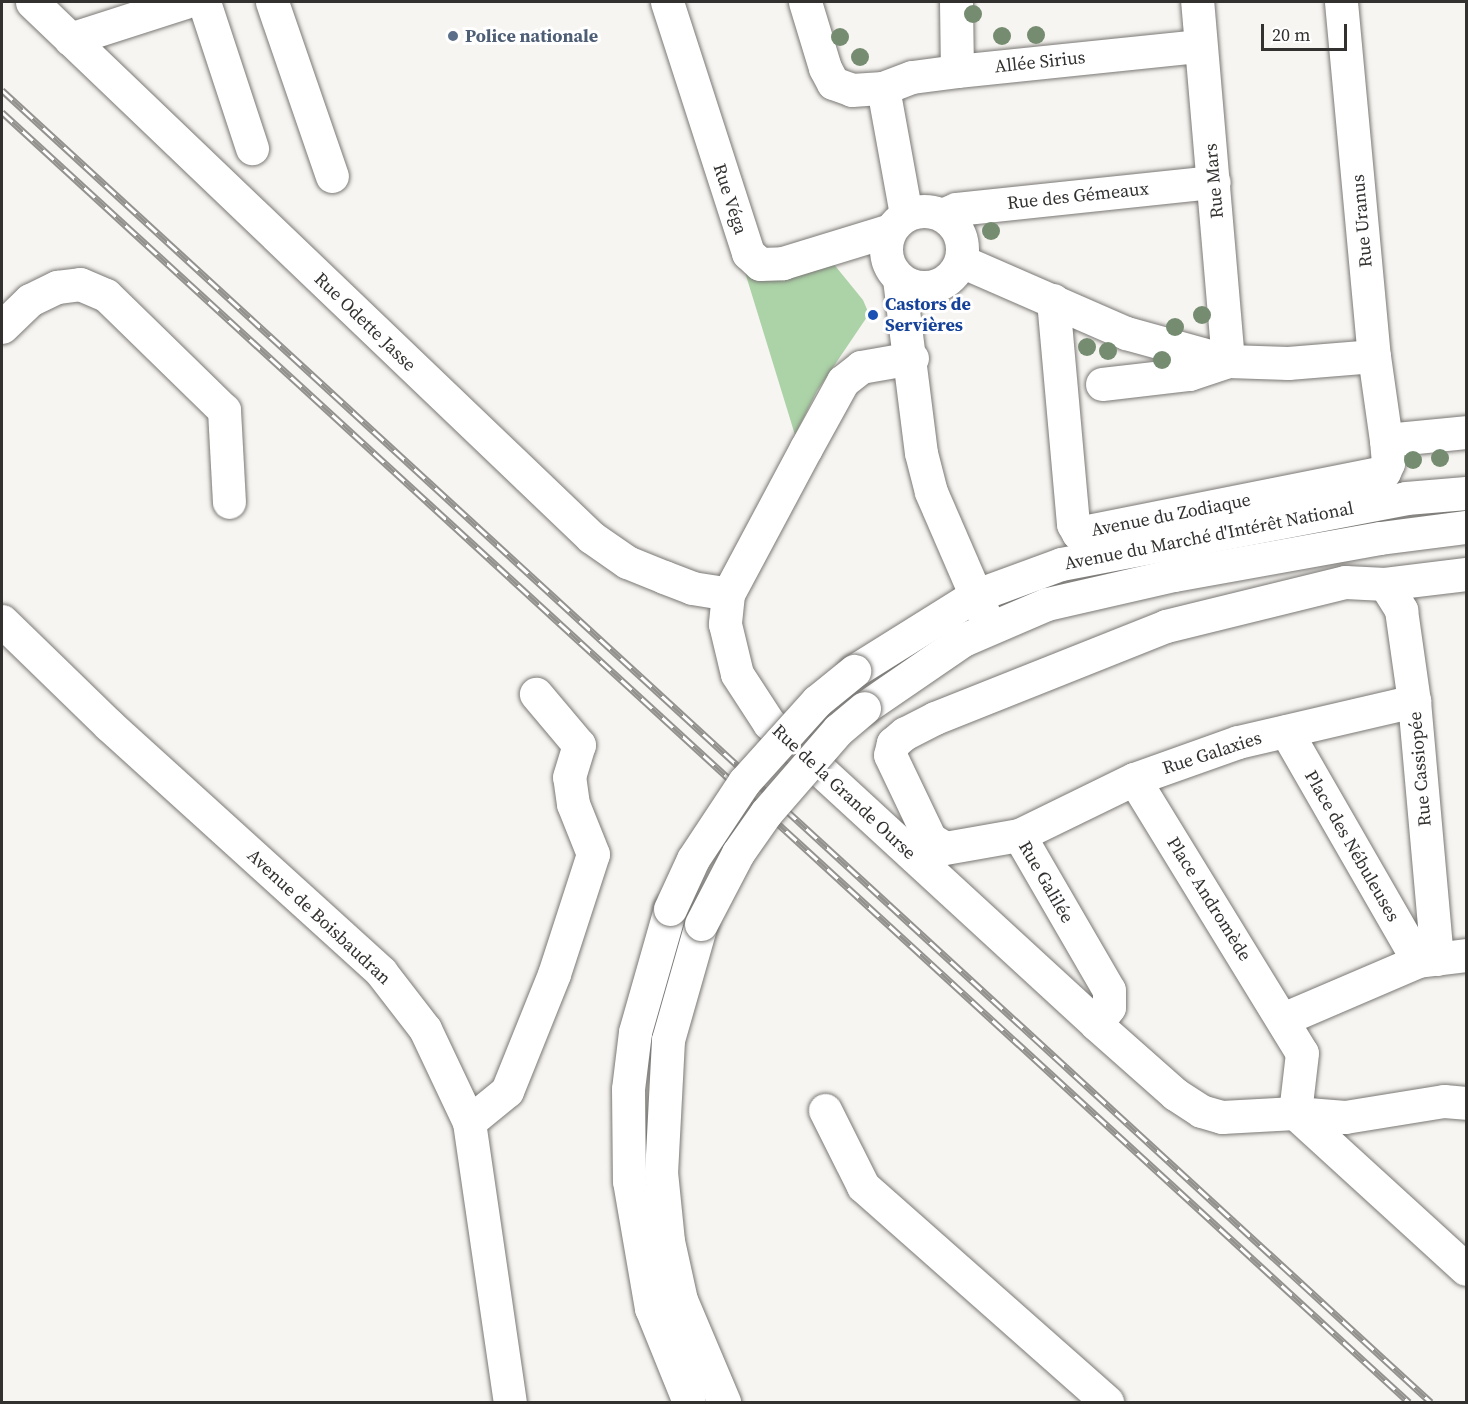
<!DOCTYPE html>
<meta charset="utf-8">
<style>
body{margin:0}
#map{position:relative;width:1468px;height:1404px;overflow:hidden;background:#f7f5f1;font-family:"Source Serif 4",serif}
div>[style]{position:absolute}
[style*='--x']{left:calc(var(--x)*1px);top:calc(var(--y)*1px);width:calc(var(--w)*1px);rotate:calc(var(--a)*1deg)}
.green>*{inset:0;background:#acd2a7}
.roads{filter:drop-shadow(0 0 2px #7a7875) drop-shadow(0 0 2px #7a7875)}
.minor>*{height:33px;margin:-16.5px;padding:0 16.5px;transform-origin:16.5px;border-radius:16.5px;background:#fff}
.minor>.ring{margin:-16.5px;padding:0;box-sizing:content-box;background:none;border:33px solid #fff;border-radius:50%}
.major>*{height:33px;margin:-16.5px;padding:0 16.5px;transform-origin:16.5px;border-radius:16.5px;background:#fff}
.rail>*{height:7px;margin-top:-3.5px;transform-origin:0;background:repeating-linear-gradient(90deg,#fff 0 14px,#93928f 0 28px);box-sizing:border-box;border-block:2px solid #93928f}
.bridges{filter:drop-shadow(0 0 2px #7a7875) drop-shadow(0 0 2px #7a7875)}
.major-bridge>*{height:33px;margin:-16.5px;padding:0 16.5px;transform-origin:16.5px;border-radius:16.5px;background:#fff}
.trees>*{width:18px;height:18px;margin:-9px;border-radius:50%;background:#758c71}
.dots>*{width:16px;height:16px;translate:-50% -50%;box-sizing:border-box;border:3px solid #fff;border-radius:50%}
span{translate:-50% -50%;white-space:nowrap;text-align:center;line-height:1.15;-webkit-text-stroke:6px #fff;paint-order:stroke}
.service-label{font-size:18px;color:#4e5e75;font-weight:700}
.left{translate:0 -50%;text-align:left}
.street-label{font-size:18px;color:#32312f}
.transit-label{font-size:18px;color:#164399;font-weight:700}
.frame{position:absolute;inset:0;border:3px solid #32312f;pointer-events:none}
.scale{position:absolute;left:1261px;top:24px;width:86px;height:27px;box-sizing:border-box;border:3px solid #32312f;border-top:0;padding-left:8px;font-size:18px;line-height:21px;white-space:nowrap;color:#32312f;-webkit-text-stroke:4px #fff;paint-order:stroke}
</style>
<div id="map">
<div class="green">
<div style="clip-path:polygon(828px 257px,863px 300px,869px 314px,817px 391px,795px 435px,744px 269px)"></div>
</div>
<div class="roads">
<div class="minor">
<div style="--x:32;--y:2;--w:774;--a:43.74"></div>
<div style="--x:591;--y:537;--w:44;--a:34.8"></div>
<div style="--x:627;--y:562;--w:40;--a:22"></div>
<div style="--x:664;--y:577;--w:30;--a:21"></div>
<div style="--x:692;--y:588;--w:36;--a:9"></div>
<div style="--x:204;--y:2;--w:154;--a:71.8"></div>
<div style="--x:272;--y:2;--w:184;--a:71"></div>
<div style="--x:667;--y:2;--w:264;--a:72.1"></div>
<div style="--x:748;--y:253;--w:16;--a:43"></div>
<div style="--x:760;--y:264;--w:23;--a:-2"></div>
<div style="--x:783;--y:263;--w:112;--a:-17.1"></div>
<div style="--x:805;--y:2;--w:69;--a:73.1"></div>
<div style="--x:825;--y:68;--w:17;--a:62"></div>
<div style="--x:833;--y:83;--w:20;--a:20"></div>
<div style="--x:852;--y:90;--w:31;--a:-4"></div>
<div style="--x:883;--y:88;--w:31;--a:-21"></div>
<div style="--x:912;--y:77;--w:45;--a:-7.6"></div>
<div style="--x:957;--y:71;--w:244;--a:-5.9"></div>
<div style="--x:956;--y:2;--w:69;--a:89.2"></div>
<div style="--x:1341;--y:2;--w:356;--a:84.7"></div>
<div style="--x:1374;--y:356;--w:85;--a:81.9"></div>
<div style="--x:70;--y:39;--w:121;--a:-17.8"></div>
<div style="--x:883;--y:88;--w:129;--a:79.7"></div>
<div class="ring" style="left:886px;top:211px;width:43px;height:43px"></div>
<div style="--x:942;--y:215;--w:15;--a:-23"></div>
<div style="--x:956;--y:209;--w:259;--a:-6"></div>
<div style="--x:961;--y:261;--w:180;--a:23.6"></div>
<div style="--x:1126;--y:333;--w:106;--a:15.4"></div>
<div style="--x:1228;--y:361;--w:60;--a:1.9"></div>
<div style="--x:1288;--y:363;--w:86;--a:-4.7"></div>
<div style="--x:899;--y:279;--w:175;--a:82.8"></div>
<div style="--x:921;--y:453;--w:40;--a:75.6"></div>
<div style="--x:931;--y:492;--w:146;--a:66.6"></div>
<div style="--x:1053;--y:300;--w:225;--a:84.9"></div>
<div style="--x:1073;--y:524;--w:10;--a:61"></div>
<div style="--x:1078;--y:533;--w:312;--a:-11.3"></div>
<div style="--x:1384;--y:472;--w:10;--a:-66"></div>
<div style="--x:1388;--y:463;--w:23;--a:-95"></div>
<div style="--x:1386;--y:440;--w:80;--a:-5.7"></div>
<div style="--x:2;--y:327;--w:39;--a:-44"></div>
<div style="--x:30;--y:300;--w:30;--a:-26"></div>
<div style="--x:57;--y:287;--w:23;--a:-7"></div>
<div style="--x:80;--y:284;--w:28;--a:23"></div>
<div style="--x:106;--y:295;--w:165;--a:44.3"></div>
<div style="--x:224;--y:410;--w:92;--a:86.9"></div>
<div style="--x:912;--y:358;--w:52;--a:170"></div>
<div style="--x:861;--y:367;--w:23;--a:142"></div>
<div style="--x:843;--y:381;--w:77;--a:118.9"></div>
<div style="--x:806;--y:448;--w:166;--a:118.1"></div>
<div style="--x:728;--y:594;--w:30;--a:96"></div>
<div style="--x:725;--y:624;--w:51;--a:76.5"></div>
<div style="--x:737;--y:674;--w:59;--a:56.9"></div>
<div style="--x:769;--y:723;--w:444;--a:42.6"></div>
<div style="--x:1102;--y:384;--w:88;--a:-6.6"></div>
<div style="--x:1189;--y:374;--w:41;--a:-18.4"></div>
<div style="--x:1228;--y:361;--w:360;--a:-94.9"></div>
<div style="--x:1466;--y:574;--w:82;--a:173"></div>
<div style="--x:1385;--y:584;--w:40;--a:-177.1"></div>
<div style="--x:1345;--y:582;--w:184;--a:166.2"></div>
<div style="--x:1166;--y:626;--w:249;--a:158.3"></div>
<div style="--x:935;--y:718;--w:34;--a:153"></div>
<div style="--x:905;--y:733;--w:16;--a:140"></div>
<div style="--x:893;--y:743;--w:12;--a:104"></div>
<div style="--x:890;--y:755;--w:93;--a:64.5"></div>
<div style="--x:930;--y:839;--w:17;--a:31"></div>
<div style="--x:945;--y:848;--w:75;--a:-10"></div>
<div style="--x:1019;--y:835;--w:179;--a:59.9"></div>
<div style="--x:1109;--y:990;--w:17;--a:90"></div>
<div style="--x:1109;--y:1007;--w:21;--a:127"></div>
<div style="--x:1096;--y:1024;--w:106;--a:41.5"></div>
<div style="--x:1175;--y:1094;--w:31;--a:33"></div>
<div style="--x:1201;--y:1111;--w:22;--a:16"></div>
<div style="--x:1222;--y:1117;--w:73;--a:-3.1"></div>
<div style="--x:1295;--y:1113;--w:50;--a:4.6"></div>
<div style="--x:1345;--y:1117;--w:100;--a:-9.2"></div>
<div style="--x:1444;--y:1101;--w:22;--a:5"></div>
<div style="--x:1385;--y:584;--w:31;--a:58"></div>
<div style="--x:1401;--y:610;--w:92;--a:81.9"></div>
<div style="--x:1414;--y:701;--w:259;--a:84.9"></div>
<div style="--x:2;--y:621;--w:149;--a:44.2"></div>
<div style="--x:109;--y:725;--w:367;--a:42.2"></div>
<div style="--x:381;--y:972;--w:72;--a:52.3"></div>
<div style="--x:425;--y:1029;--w:103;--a:64.7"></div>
<div style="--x:469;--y:1122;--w:283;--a:81.7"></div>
<div style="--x:1286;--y:731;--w:265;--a:60.1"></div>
<div style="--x:1134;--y:779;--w:321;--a:58.5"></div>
<div style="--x:1302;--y:1053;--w:60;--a:96.7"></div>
<div style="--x:1295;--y:1113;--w:231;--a:42.4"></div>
<div style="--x:1019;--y:835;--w:128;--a:-26"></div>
<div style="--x:1134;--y:779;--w:110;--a:-19.6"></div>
<div style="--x:1238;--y:742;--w:181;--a:-13.1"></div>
<div style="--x:1283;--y:1019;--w:147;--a:-23.2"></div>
<div style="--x:1418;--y:961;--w:48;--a:-7.1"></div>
<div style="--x:825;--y:1110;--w:85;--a:63.4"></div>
<div style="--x:863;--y:1186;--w:326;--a:41.5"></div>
<div style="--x:469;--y:1122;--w:49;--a:-39.2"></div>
<div style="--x:507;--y:1091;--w:126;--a:-68.1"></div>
<div style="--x:554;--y:974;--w:126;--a:-72"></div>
<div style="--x:593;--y:854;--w:54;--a:-111.8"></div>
<div style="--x:573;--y:804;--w:27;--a:-98"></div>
<div style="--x:569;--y:777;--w:34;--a:-73"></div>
<div style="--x:579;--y:745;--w:67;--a:-130.1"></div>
</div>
<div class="major">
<div style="--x:854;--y:671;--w:142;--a:-32"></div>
<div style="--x:974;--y:596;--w:93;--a:-20.2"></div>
<div style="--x:1061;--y:564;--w:351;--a:-10.8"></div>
<div style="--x:1406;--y:498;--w:60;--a:-4.8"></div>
<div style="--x:864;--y:708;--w:120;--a:-34.5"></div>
<div style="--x:963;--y:640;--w:91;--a:-23.2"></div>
<div style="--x:1047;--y:604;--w:130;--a:-12.9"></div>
<div style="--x:1174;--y:575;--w:209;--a:-10.2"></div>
<div style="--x:1380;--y:538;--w:87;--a:-7.3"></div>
<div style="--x:670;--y:909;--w:128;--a:105.9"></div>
<div style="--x:635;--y:1032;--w:57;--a:97"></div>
<div style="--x:628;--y:1089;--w:92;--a:89.4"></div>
<div style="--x:629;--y:1181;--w:129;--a:80.2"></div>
<div style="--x:651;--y:1308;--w:101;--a:68"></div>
<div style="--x:701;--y:924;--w:121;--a:105.9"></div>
<div style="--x:668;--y:1040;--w:132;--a:93"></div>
<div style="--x:661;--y:1172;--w:69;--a:84.2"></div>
<div style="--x:668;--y:1241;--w:60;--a:77.6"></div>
<div style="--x:681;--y:1300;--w:111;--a:67.1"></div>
</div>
</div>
<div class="rail">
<div style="--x:2;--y:90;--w:1940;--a:42.56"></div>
<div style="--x:2;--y:112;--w:1909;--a:42.52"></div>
</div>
<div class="bridges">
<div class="major-bridge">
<div style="--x:670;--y:909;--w:55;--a:-65.3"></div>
<div style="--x:693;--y:859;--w:92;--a:-56.5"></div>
<div style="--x:744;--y:782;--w:109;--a:-48"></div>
<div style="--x:817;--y:701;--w:48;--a:-39"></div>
<div style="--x:701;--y:924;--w:80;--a:-62.5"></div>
<div style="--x:738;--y:853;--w:49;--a:-55"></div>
<div style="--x:766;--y:813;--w:110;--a:-49.1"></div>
<div style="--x:838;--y:730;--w:34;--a:-40"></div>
</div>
</div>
<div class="trees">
<div style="left:973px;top:14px"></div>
<div style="left:1036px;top:35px"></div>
<div style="left:1002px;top:36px"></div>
<div style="left:840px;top:37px"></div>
<div style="left:860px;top:57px"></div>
<div style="left:991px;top:231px"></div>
<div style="left:1202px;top:315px"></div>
<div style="left:1175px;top:327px"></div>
<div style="left:1087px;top:347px"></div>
<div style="left:1108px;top:351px"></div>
<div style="left:1162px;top:360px"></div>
<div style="left:1440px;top:458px"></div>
<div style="left:1413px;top:460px"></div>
</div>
<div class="dots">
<div style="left:453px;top:36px;background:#5c6f8a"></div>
<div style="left:873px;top:315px;background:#1a4fb4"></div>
</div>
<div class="service-label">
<span class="left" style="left:465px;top:36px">Police nationale</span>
</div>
<div class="street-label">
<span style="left:1040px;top:62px;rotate:-6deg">Allée Sirius</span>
<span style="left:1214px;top:181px;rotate:-95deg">Rue Mars</span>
<span style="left:1078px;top:196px;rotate:-6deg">Rue des Gémeaux</span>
<span style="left:730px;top:199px;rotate:72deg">Rue Véga</span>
<span style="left:1362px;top:221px;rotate:-95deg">Rue Uranus</span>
<span style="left:365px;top:322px;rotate:44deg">Rue Odette Jasse</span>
<span style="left:1171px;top:515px;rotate:-11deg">Avenue du Zodiaque</span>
<span style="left:1209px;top:536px;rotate:-11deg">Avenue du Marché d'Intérêt National</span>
<span style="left:1212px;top:753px;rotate:-18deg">Rue Galaxies</span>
<span style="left:1420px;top:769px;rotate:-95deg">Rue Cassiopée</span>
<span style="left:844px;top:792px;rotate:43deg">Rue de la Grande Ourse</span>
<span style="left:1352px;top:846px;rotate:60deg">Place des Nébuleuses</span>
<span style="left:1046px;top:882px;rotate:60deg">Rue Galilée</span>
<span style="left:1209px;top:899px;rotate:58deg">Place Andromède</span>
<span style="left:319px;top:917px;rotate:43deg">Avenue de Boisbaudran</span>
</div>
<div class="transit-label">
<span class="left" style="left:885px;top:315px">Castors de<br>Servières</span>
</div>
<div class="frame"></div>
<div class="scale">20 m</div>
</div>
